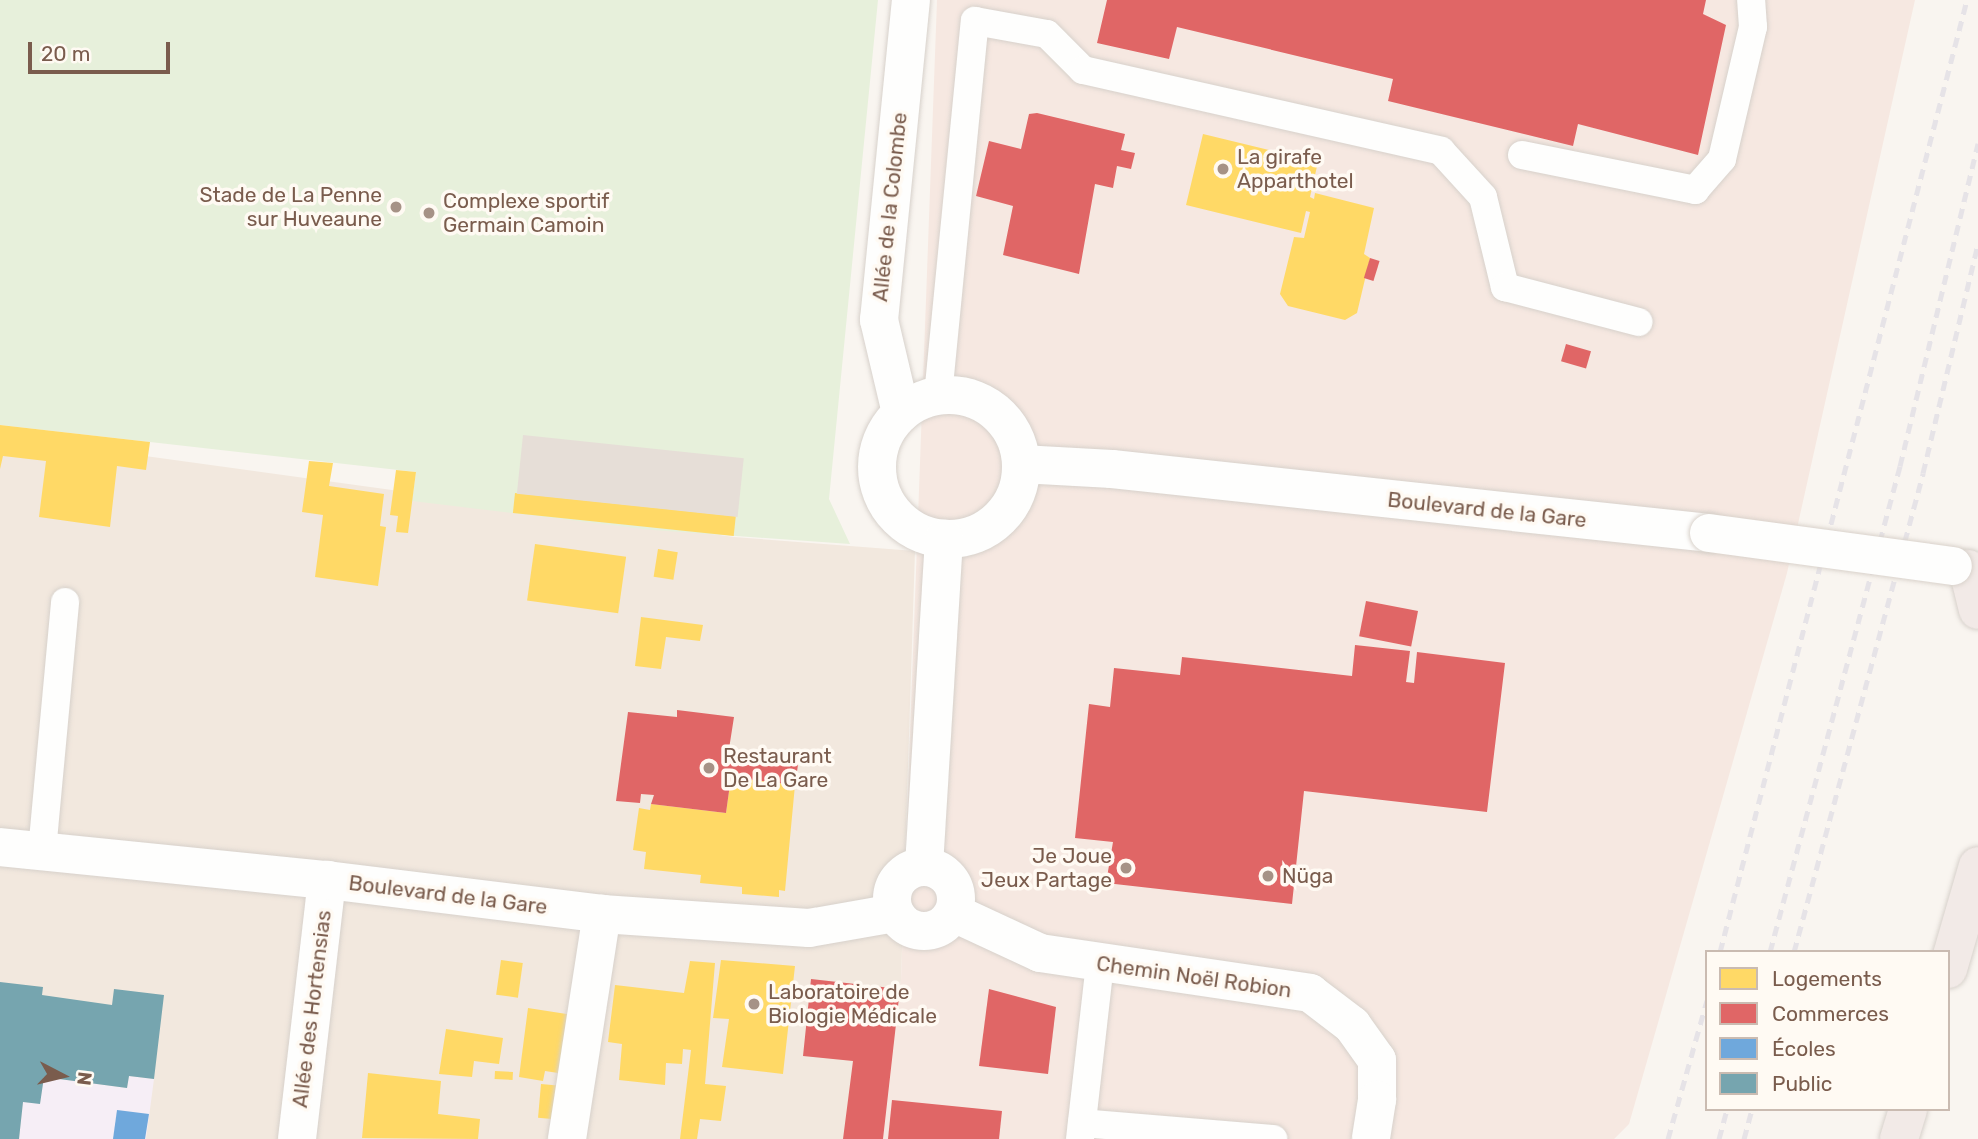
<!DOCTYPE html>
<meta charset="utf-8">
<style>
body{margin:0}
#map{position:relative;width:1978px;height:1139px;overflow:hidden;background:#f9f5f0;font-family:Rubik,sans-serif}
div>[style]{position:absolute}
[style*='--x']{left:calc(var(--x)*1px);top:calc(var(--y)*1px);width:calc(var(--w)*1px);rotate:calc(var(--a)*1deg)}
.residential>*{inset:0;background:#f2e8de}
.commercial>*{inset:0;background:#f6e8e1}
.education>*{inset:0;background:#f6eef6}
.green>*{inset:0;background:#e7f0db}
.homes>*{inset:0;background:#ffd966;transform-origin:0 0}
.shops>*{inset:0;background:#e06666;transform-origin:0 0}
.schools>*{inset:0;background:#6fa8dc}
.public>*{inset:0;background:#76a5af}
.building>*{inset:0;background:#e6ded7;transform-origin:0 0}
.roads{filter:drop-shadow(0 0 2px #d7d1cb) drop-shadow(0 0 2px #d7d1cb)}
.lane>*{height:28px;margin:-14px;padding:0 14px;transform-origin:14px;border-radius:14px;background:#fefefd}
.street>*{height:38px;margin:-19px;padding:0 19px;transform-origin:19px;border-radius:19px;background:#fefefd}
.secondary>*{height:38px;margin:-19px;padding:0 19px;transform-origin:19px;border-radius:19px;background:#fefefd}
.secondary>.ring{margin:-19px;padding:0;box-sizing:content-box;background:none;border:38px solid #fefefd;border-radius:50%}
.highway>*{height:38px;margin:-19px;padding:0 19px;transform-origin:19px;border-radius:19px;background:#f2eae7}
.rail>*{height:5px;margin-top:-2.5px;transform-origin:0;background:repeating-linear-gradient(90deg,#e6e3e7 0 10px,transparent 0 17px)}
.bridges{filter:drop-shadow(0 0 2px #d9d2cb) drop-shadow(0 0 2px #d9d2cb)}
.secondary-bridge>*{height:38px;margin:-19px;padding:0 19px;transform-origin:19px;border-radius:19px;background:#fefefd}
.dots>*{width:19px;height:19px;translate:-50% -50%;box-sizing:border-box;border:4px solid #fffaf3;border-radius:50%}
span{translate:-50% -50%;white-space:nowrap;text-align:center;line-height:1.15;-webkit-text-stroke:7px #fffaf3;paint-order:stroke}
.poi-label{font-size:21px;color:#7a5c4d}
.left{translate:0 -50%;text-align:left}
.right{translate:-100% -50%;text-align:right}
.street-label{font-size:21px;color:#7a5c4d}
.legend{position:absolute;left:1705px;top:950px;width:245px;height:161px;box-sizing:border-box;background:#fffaf3;border:2px solid #cabbb1;margin:0;padding:9px 12px;list-style:none;font-size:21px;color:#7a5c4d}
.legend li{display:flex;align-items:center;gap:14px;height:35px}
.legend b{width:35px;border:2px solid #cabbb1}
.north{position:absolute;left:28px;top:1041px;width:70px;height:70px;-webkit-text-stroke:5px #fffaf3;paint-order:stroke;rotate:97deg;font-size:19px;font-weight:700;line-height:28px;text-align:center;color:#7a5c4d}
.north::after{content:'';display:block;margin:auto;width:24px;height:32px;background:#7a5c4d;clip-path:polygon(50% 0,100% 100%,50% 72%,0 100%)}
.scale{position:absolute;left:28px;top:42px;width:142px;height:32px;box-sizing:border-box;border:4px solid #7a5c4d;border-top:0;padding-left:9px;font-size:21px;line-height:24px;white-space:nowrap;color:#7a5c4d;-webkit-text-stroke:5px #fffaf3;paint-order:stroke}
</style>
<div id="map">
<div class="residential">
<div style="clip-path:polygon(0 436px,734px 537px,915px 551px,901px 980px,883px 1139px,0 1139px)"></div>
</div>
<div class="commercial">
<div style="clip-path:polygon(937px 0,1915px 0,1787px 573px,1629px 1124px,1614px 1139px,883px 1139px,901px 980px)"></div>
</div>
<div class="education">
<div style="clip-path:polygon(129px 1076px,154px 1079px,146px 1139px,19px 1139px,23px 1102px,40px 1103px,44px 1077px,127px 1088px)"></div>
</div>
<div class="green">
<div style="clip-path:polygon(0 0,878px 0,829px 499px,850px 544px,653px 530px,412px 501px,416px 472px,0 425px)"></div>
</div>
<div class="homes">
<div style="clip-path:polygon(1203px 134px,1318px 162px,1310px 197px,1314px 199px,1315px 193px,1374px 208px,1364px 254px,1370px 258px,1357px 313px,1345px 320px,1288px 306px,1280px 294px,1294px 237px,1304px 238px,1310px 212px,1306px 211px,1301px 233px,1186px 205px)"></div>
<div style="clip-path:polygon(0 425px,150px 442px,146px 470px,117px 466px,110px 527px,39px 517px,46px 461px,3px 456px,0 469px)"></div>
<div style="clip-path:polygon(309px 461px,333px 463px,329px 486px,384px 494px,380px 526px,386px 527px,378px 586px,315px 577px,323px 515px,302px 512px)"></div>
<div style="clip-path:polygon(396px 470px,416px 472px,408px 533px,396px 532px,398px 516px,390px 515px)"></div>
<div style="left:515px;top:493px;width:222px;height:20px;rotate:6deg"></div>
<div style="left:535px;top:544px;width:92px;height:57px;rotate:8deg"></div>
<div style="left:658px;top:549px;width:20px;height:28px;rotate:9deg"></div>
<div style="clip-path:polygon(641px 617px,703px 625px,700px 641px,666px 637px,661px 669px,635px 666px)"></div>
<div style="clip-path:polygon(731px 777px,795px 785px,785px 891px,779px 890px,779px 897px,742px 894px,742px 887px,700px 883px,701px 875px,644px 869px,646px 852px,633px 850px,639px 808px,650px 810px,651px 804px,726px 813px)"></div>
<div style="left:501px;top:960px;width:22px;height:35px;rotate:8deg"></div>
<div style="clip-path:polygon(721px 960px,795px 966px,783px 1074px,722px 1067px,729px 1019px,713px 1018px)"></div>
<div style="clip-path:polygon(690px 961px,715px 963px,705px 1084px,726px 1086px,721px 1121px,700px 1119px,697px 1139px,680px 1139px,691px 1050px,683px 1049px,682px 1064px,666px 1063px,665px 1085px,619px 1080px,622px 1044px,608px 1042px,615px 985px,684px 993px)"></div>
<div style="clip-path:polygon(528px 1008px,573px 1015px,565px 1074px,545px 1071px,543px 1081px,519px 1077px)"></div>
<div style="clip-path:polygon(446px 1029px,503px 1038px,499px 1064px,474px 1061px,472px 1077px,439px 1074px)"></div>
<div style="left:495px;top:1071px;width:18px;height:8px;rotate:3deg"></div>
<div style="clip-path:polygon(368px 1073px,441px 1081px,438px 1114px,480px 1119px,478px 1139px,362px 1138px)"></div>
<div style="left:541px;top:1084px;width:22px;height:34px;rotate:5deg"></div>
</div>
<div class="shops">
<div style="clip-path:polygon(1107px 0,1706px 0,1703px 14px,1726px 25px,1698px 155px,1578px 124px,1573px 146px,1388px 101px,1393px 79px,1177px 27px,1169px 59px,1097px 43px)"></div>
<div style="clip-path:polygon(1037px 113px,1125px 134px,1121px 150px,1135px 153px,1131px 169px,1117px 166px,1113px 188px,1095px 184px,1079px 274px,1003px 255px,1013px 206px,976px 196px,989px 141px,1021px 149px,1029px 114px)"></div>
<div style="left:1370px;top:258px;width:10px;height:21px;rotate:17deg"></div>
<div style="left:1566px;top:344px;width:26px;height:18px;rotate:16deg"></div>
<div style="left:1366px;top:601px;width:53px;height:36px;rotate:11deg"></div>
<div style="clip-path:polygon(1355px 645px,1410px 651px,1406px 682px,1414px 683px,1417px 652px,1505px 663px,1487px 812px,1304px 791px,1292px 904px,1106px 883px,1113px 842px,1075px 838px,1089px 704px,1110px 707px,1114px 668px,1180px 675px,1182px 657px,1352px 676px)"></div>
<div style="clip-path:polygon(677px 710px,734px 717px,729px 749px,799px 758px,795px 785px,731px 777px,726px 813px,651px 804px,654px 795px,641px 794px,640px 803px,616px 801px,628px 712px,677px 717px)"></div>
<div style="clip-path:polygon(811px 979px,900px 989px,883px 1139px,843px 1139px,853px 1061px,803px 1056px)"></div>
<div style="clip-path:polygon(989px 989px,1056px 1007px,1048px 1074px,979px 1066px)"></div>
<div style="clip-path:polygon(892px 1100px,1002px 1111px,999px 1139px,888px 1139px)"></div>
</div>
<div class="schools">
<div style="clip-path:polygon(117px 1110px,149px 1114px,145px 1139px,113px 1139px)"></div>
</div>
<div class="public">
<div style="clip-path:polygon(0 982px,43px 987px,42px 995px,112px 1005px,114px 989px,164px 995px,154px 1079px,129px 1076px,127px 1088px,44px 1077px,40px 1104px,23px 1102px,19px 1139px,0 1139px)"></div>
</div>
<div class="building">
<div style="left:523px;top:435px;width:222px;height:59px;rotate:6deg"></div>
</div>
<div class="roads">
<div class="lane">
<div style="--x:1522;--y:155;--w:177;--a:11.4"></div>
<div style="--x:1695;--y:190;--w:41;--a:-48.9"></div>
<div style="--x:1722;--y:159;--w:136;--a:-76.8"></div>
<div style="--x:1753;--y:27;--w:27;--a:-94"></div>
<div style="--x:938;--y:396;--w:377;--a:-84.4"></div>
<div style="--x:975;--y:21;--w:73;--a:10.2"></div>
<div style="--x:1047;--y:34;--w:51;--a:45"></div>
<div style="--x:1083;--y:70;--w:367;--a:12.7"></div>
<div style="--x:1441;--y:151;--w:62;--a:47.6"></div>
<div style="--x:1483;--y:197;--w:93;--a:76.3"></div>
<div style="--x:1505;--y:287;--w:138;--a:14.7"></div>
<div style="--x:42;--y:851;--w:250;--a:-84.7"></div>
<div style="--x:1082;--y:1123;--w:192;--a:4.8"></div>
<div style="--x:1080;--y:1139;--w:176;--a:-83.5"></div>
</div>
<div class="street">
<div style="--x:901;--y:413;--w:96;--a:-103.3"></div>
<div style="--x:879;--y:320;--w:322;--a:-84.3"></div>
<div style="--x:297;--y:1139;--w:261;--a:-83.4"></div>
<div style="--x:567;--y:1139;--w:228;--a:-81.2"></div>
</div>
<div class="secondary">
<div class="ring" style="left:877px;top:395px;width:106px;height:106px"></div>
<div style="--x:1021;--y:464;--w:91;--a:3.1"></div>
<div style="--x:1112;--y:469;--w:600;--a:6.12"></div>
<div style="--x:0;--y:847;--w:329;--a:5.8"></div>
<div style="--x:327;--y:880;--w:277;--a:7"></div>
<div style="--x:602;--y:914;--w:207;--a:3.9"></div>
<div style="--x:809;--y:928;--w:87;--a:-9.9"></div>
<div style="--x:924;--y:866;--w:328;--a:-86.5"></div>
<div class="ring" style="left:892px;top:867px;width:26px;height:26px"></div>
<div style="--x:954;--y:913;--w:95;--a:24.9"></div>
<div style="--x:1040;--y:953;--w:273;--a:8.4"></div>
<div style="--x:1310;--y:993;--w:53;--a:37.3"></div>
<div style="--x:1352;--y:1025;--w:43;--a:54.5"></div>
<div style="--x:1377;--y:1060;--w:40;--a:90"></div>
<div style="--x:1377;--y:1100;--w:39;--a:99"></div>
</div>
<div class="highway">
<div style="--x:1968;--y:569;--w:42;--a:76.3"></div>
<div style="--x:1948;--y:969;--w:107;--a:-73.8"></div>
<div style="--x:1899;--y:1139;--w:31;--a:-73"></div>
</div>
</div>
<div class="rail">
<div style="--x:1720;--y:952;--w:984;--a:-75.46"></div>
<div style="--x:1770;--y:952;--w:503;--a:-75.02"></div>
<div style="--x:1900;--y:466;--w:332;--a:-76.4"></div>
<div style="--x:1794;--y:952;--w:496;--a:-74.9"></div>
<div style="--x:1923;--y:473;--w:236;--a:-76.5"></div>
<div style="--x:1668;--y:1139;--w:144;--a:-74.3"></div>
<div style="--x:1719;--y:1139;--w:31;--a:-75"></div>
<div style="--x:1744;--y:1139;--w:31;--a:-75"></div>
</div>
<div class="bridges">
<div class="secondary-bridge">
<div style="--x:1709;--y:533;--w:246;--a:7.7"></div>
</div>
</div>
<div class="dots">
<div style="left:1223px;top:169px;background:#a69286"></div>
<div style="left:396px;top:207px;background:#a69286"></div>
<div style="left:429px;top:213px;background:#a69286"></div>
<div style="left:709px;top:768px;background:#a69286"></div>
<div style="left:1126px;top:868px;background:#a69286"></div>
<div style="left:1268px;top:876px;background:#a69286"></div>
<div style="left:754px;top:1004px;background:#a69286"></div>
</div>
<div class="poi-label">
<span class="left" style="left:1237px;top:169px">La girafe<br>Apparthotel</span>
<span class="right" style="left:382px;top:207px">Stade de La Penne<br>sur Huveaune</span>
<span class="left" style="left:443px;top:213px">Complexe sportif<br>Germain Camoin</span>
<span class="left" style="left:723px;top:768px">Restaurant<br>De La Gare</span>
<span class="right" style="left:1112px;top:868px">Je Joue<br>Jeux Partage</span>
<span class="left" style="left:1282px;top:876px">Nüga</span>
<span class="left" style="left:768px;top:1004px">Laboratoire de<br>Biologie Médicale</span>
</div>
<div class="street-label">
<span style="left:890px;top:207px;rotate:-84deg">Allée de la Colombe</span>
<span style="left:1487px;top:510px;rotate:6deg">Boulevard de la Gare</span>
<span style="left:448px;top:895px;rotate:7deg">Boulevard de la Gare</span>
<span style="left:1194px;top:977px;rotate:8deg">Chemin Noël Robion</span>
<span style="left:312px;top:1009px;rotate:-83deg">Allée des Hortensias</span>
</div>
<ul class="legend">
<li><b style="height:19px;background:#ffd966"></b>Logements</li>
<li><b style="height:19px;background:#e06666"></b>Commerces</li>
<li><b style="height:19px;background:#6fa8dc"></b>Écoles</li>
<li><b style="height:19px;background:#76a5af"></b>Public</li>
</ul>
<div class="north">N</div>
<div class="scale">20 m</div>
</div>
